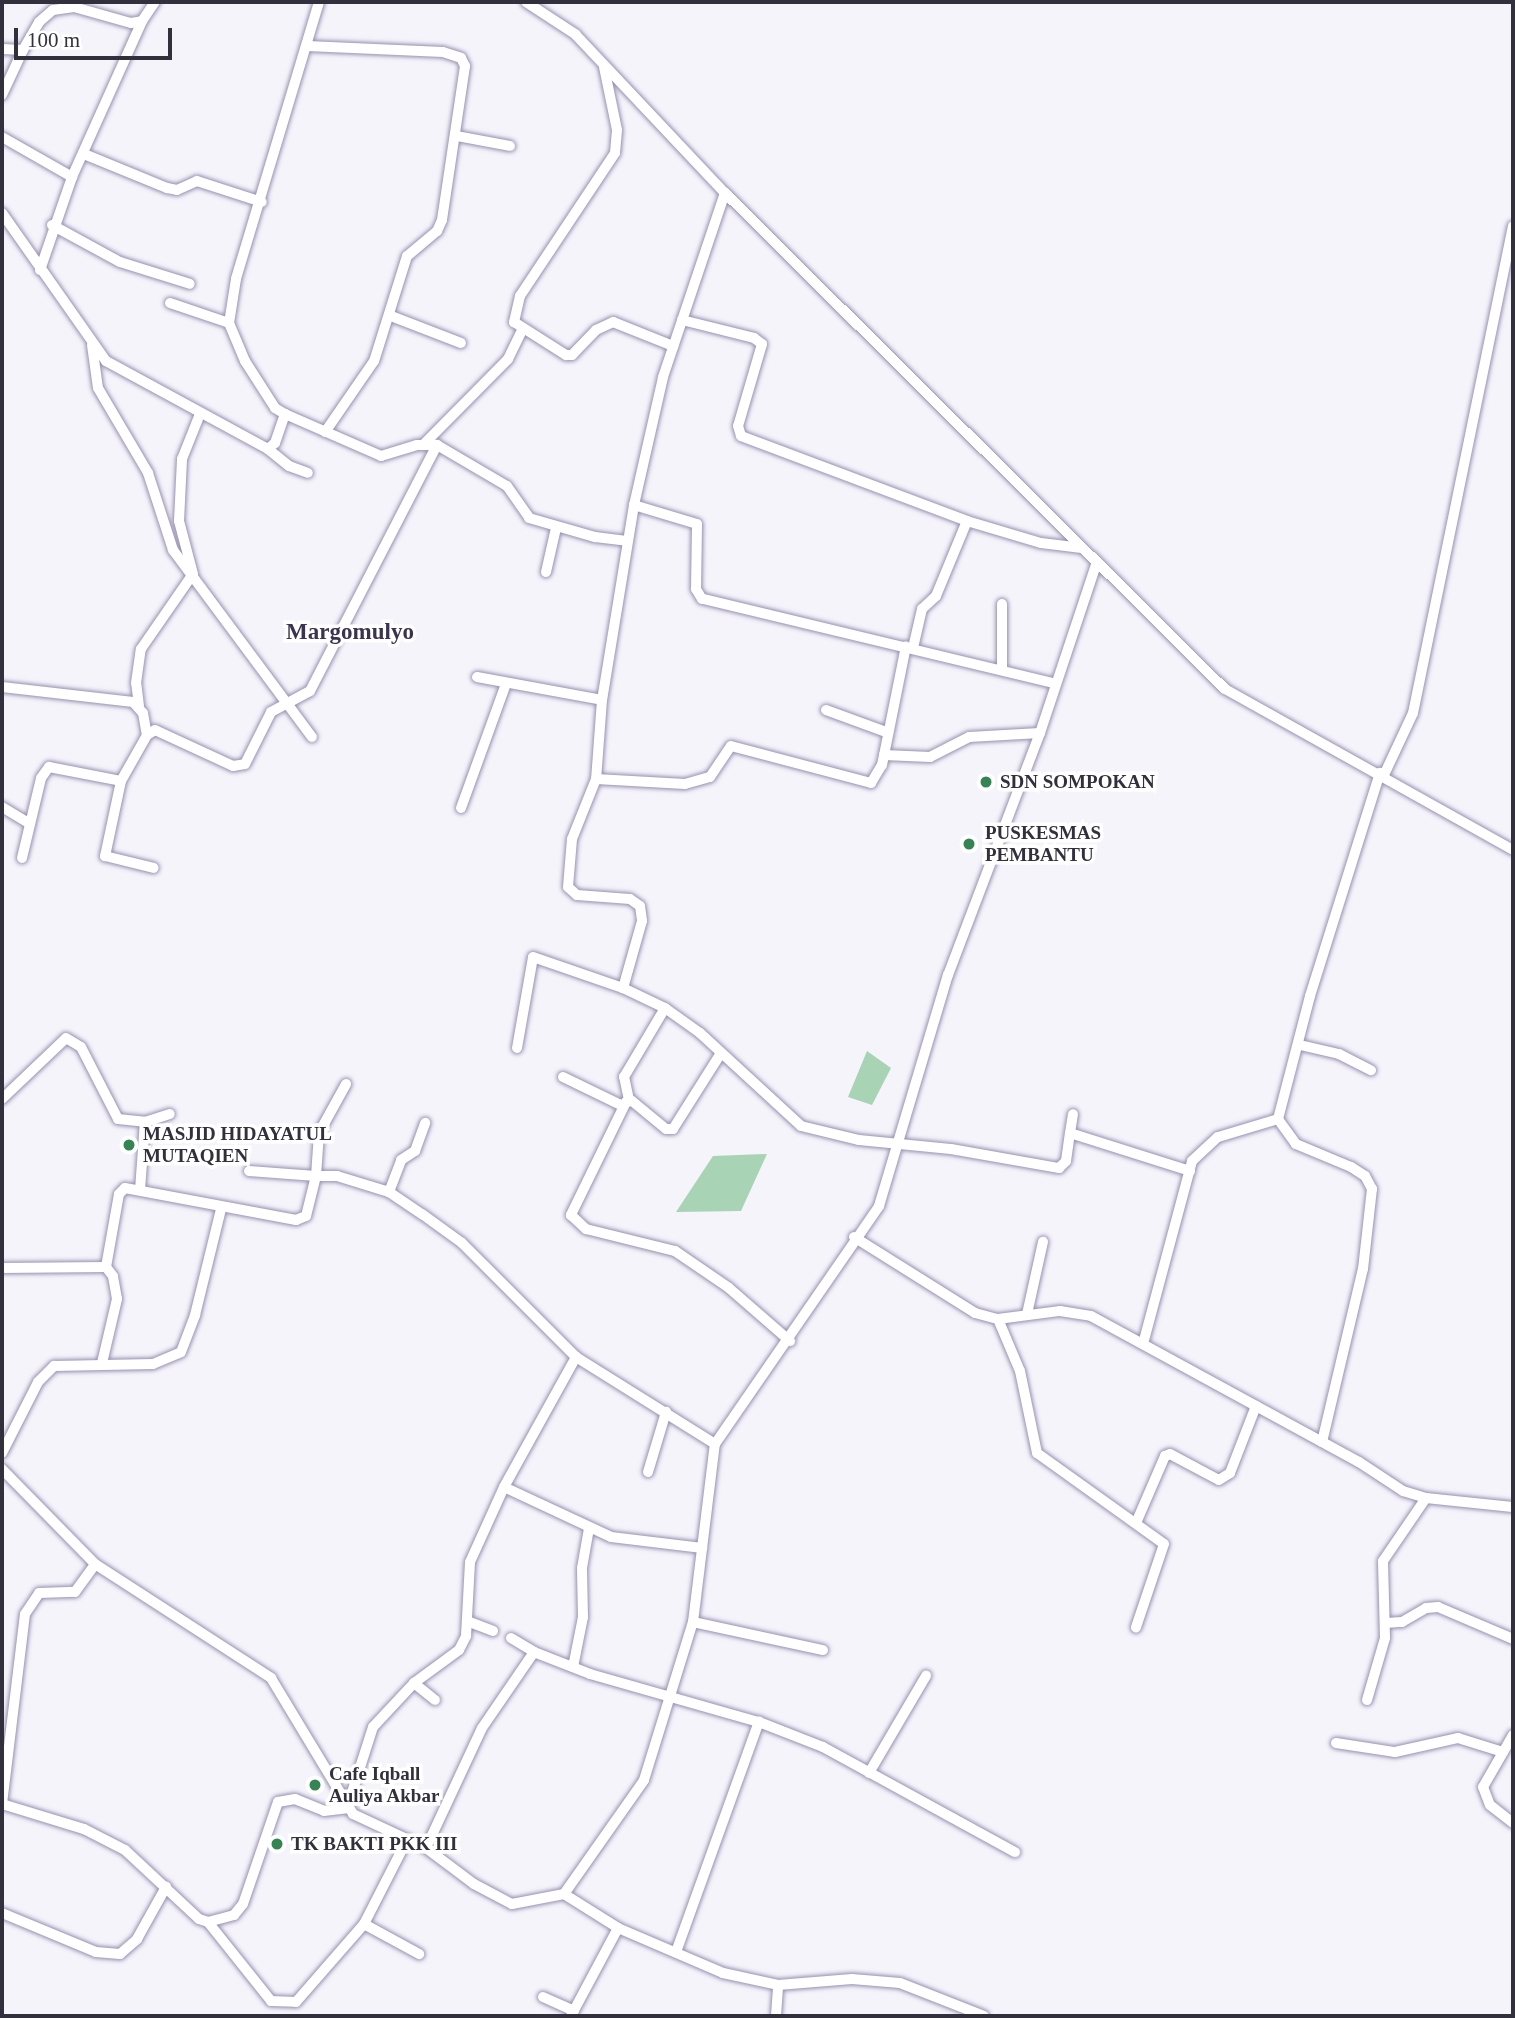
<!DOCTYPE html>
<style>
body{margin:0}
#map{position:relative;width:1515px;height:2018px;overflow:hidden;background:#f5f4fb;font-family:"Times New Roman",serif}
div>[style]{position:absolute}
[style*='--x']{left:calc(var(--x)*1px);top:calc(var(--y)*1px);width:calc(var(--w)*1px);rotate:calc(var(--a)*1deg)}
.green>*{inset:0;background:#a8d3b5}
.roads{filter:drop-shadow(0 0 2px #9890b1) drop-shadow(0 0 2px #9890b1)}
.street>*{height:10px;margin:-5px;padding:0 5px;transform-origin:5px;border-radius:5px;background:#fff}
.dots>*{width:19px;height:19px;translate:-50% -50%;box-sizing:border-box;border:4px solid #fff;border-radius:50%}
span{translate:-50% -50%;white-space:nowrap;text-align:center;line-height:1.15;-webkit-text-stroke:7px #fff;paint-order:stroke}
.poi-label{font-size:19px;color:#33303e;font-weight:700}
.left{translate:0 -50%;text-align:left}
.quarter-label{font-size:23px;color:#3b3350;font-weight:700}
.frame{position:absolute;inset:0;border:4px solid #33303e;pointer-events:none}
.scale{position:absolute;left:14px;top:28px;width:158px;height:32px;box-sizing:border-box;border:4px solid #33303e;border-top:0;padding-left:9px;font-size:21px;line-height:24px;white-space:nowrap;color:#33303e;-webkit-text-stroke:5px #fff;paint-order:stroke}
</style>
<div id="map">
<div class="green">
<div style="clip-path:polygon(867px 1051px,891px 1068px,872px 1105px,848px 1097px)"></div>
<div style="clip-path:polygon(767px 1154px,741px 1211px,676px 1212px,713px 1156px)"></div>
</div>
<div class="roads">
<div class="street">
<div style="--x:319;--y:2;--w:289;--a:106.7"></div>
<div style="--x:236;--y:279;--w:45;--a:99"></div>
<div style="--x:229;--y:323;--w:41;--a:67.2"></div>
<div style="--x:245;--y:361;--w:56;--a:57.4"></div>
<div style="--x:275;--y:408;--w:12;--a:31"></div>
<div style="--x:285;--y:414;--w:105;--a:23.6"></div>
<div style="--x:381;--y:456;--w:38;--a:-17"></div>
<div style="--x:417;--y:445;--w:20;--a:0"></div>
<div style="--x:437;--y:445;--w:81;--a:30.4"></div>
<div style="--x:507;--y:486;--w:39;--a:55"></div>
<div style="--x:529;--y:518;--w:69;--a:16.1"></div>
<div style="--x:595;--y:537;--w:32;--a:7"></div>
<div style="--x:526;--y:2;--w:59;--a:33.1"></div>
<div style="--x:575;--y:34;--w:219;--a:46.7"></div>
<div style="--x:725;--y:193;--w:704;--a:44.77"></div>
<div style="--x:1225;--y:689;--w:330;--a:29.2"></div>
<div style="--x:307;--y:46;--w:136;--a:2.5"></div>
<div style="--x:443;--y:52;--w:19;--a:18"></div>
<div style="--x:461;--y:58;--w:9;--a:63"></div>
<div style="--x:465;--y:66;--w:156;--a:98.5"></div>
<div style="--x:442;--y:220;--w:12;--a:114"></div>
<div style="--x:437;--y:231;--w:39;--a:140"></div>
<div style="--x:407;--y:256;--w:110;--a:107.4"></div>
<div style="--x:374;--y:361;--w:86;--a:124.6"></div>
<div style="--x:2;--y:49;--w:21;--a:3"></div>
<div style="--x:23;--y:50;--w:32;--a:-60"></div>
<div style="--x:39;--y:22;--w:18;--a:-41"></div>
<div style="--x:53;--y:10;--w:21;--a:-8"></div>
<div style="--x:74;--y:7;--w:59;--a:15.7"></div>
<div style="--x:131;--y:23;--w:11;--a:-10"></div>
<div style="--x:142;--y:21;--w:23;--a:-56"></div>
<div style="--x:604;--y:67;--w:64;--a:78.3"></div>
<div style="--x:617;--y:130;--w:23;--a:95"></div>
<div style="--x:615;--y:153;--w:172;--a:123.6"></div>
<div style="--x:520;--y:296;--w:27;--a:103"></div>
<div style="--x:514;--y:322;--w:62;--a:32.4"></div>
<div style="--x:566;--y:355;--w:6;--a:0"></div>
<div style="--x:572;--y:355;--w:35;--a:-46"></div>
<div style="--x:596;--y:330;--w:19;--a:-25"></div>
<div style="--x:613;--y:322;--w:65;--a:21.8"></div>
<div style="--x:2;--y:95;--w:50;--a:-65"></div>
<div style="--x:457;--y:136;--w:54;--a:10.7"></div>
<div style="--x:2;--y:137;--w:81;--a:29.7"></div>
<div style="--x:84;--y:154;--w:90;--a:22.3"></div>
<div style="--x:167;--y:188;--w:10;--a:11"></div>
<div style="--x:177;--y:190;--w:22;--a:-24"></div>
<div style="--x:197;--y:181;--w:68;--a:17.9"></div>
<div style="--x:2;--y:213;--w:181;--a:54.9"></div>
<div style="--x:106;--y:361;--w:184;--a:28.5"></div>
<div style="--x:268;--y:449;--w:27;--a:39"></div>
<div style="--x:289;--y:466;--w:20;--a:20"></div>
<div style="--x:52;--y:225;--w:77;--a:28.6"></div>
<div style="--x:120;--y:262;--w:73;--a:17.4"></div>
<div style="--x:40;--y:270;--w:98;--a:-71"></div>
<div style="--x:72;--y:177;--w:171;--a:-65.8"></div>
<div style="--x:170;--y:303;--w:62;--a:18.7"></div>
<div style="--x:391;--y:316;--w:75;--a:21.1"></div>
<div style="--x:682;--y:320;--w:74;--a:14"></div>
<div style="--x:754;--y:338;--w:10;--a:37"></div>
<div style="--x:762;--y:344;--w:85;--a:106.3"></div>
<div style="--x:738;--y:426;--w:10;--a:73"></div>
<div style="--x:741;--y:436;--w:241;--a:20.6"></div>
<div style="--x:967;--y:521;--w:81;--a:112.5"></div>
<div style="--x:936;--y:596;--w:19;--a:137"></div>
<div style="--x:922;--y:609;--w:40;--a:103"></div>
<div style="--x:92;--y:345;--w:43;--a:82.1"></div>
<div style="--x:98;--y:388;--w:99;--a:59.5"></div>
<div style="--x:148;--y:473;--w:81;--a:72"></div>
<div style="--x:173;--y:550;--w:233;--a:53.4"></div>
<div style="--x:425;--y:443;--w:118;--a:-45.3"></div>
<div style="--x:508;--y:359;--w:32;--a:-64"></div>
<div style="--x:268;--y:449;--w:9;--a:-41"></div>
<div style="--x:275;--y:443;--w:31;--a:-71"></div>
<div style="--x:634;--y:505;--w:131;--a:-77.2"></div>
<div style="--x:663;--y:377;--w:194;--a:-71.4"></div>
<div style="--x:967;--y:521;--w:77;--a:16.6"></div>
<div style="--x:1041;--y:543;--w:39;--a:7"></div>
<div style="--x:546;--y:572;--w:45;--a:-77.2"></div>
<div style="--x:1002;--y:670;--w:66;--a:-90"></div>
<div style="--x:477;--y:677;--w:127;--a:10.4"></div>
<div style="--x:1053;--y:683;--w:361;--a:-166.5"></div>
<div style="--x:702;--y:599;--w:12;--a:-121"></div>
<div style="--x:696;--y:589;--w:65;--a:-89.1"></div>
<div style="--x:697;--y:524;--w:66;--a:-163.2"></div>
<div style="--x:634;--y:505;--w:198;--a:99.3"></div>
<div style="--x:602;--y:700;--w:79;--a:94.3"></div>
<div style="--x:596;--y:779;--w:65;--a:111.8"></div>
<div style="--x:572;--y:839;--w:48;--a:94.8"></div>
<div style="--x:568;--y:887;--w:12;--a:42"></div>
<div style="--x:577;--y:895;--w:53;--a:4.3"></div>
<div style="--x:630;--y:899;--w:12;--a:35"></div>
<div style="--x:640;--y:906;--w:15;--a:82"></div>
<div style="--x:642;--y:921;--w:70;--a:105.8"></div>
<div style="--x:623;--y:988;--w:47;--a:25.5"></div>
<div style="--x:665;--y:1008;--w:43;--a:35.5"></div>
<div style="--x:700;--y:1033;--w:137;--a:42.6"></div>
<div style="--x:801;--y:1126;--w:60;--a:13.6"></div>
<div style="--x:859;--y:1140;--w:92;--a:5.6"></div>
<div style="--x:951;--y:1149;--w:110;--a:10"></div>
<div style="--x:1059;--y:1168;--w:10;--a:-45"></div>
<div style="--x:1066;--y:1161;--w:28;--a:-82"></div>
<div style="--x:1070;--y:1133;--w:126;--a:17.6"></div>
<div style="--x:2;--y:687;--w:132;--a:6.5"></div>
<div style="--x:133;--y:702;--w:15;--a:48"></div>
<div style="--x:143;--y:713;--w:22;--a:80"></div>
<div style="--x:139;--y:706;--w:23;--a:-97"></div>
<div style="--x:136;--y:683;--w:34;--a:-82"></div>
<div style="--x:141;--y:649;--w:91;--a:-55.3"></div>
<div style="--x:193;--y:574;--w:55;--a:-104.8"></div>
<div style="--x:179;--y:521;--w:62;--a:-87.2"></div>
<div style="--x:182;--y:459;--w:48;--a:-68.2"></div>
<div style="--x:826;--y:710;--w:64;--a:20.1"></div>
<div style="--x:884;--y:755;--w:46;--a:2.5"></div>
<div style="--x:930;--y:757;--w:44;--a:-27.1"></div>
<div style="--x:969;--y:737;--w:71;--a:-3.2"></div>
<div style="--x:1384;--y:775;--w:68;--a:-64.9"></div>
<div style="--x:1413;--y:713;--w:497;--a:-78.4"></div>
<div style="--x:596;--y:779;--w:89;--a:3.2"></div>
<div style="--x:685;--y:784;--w:26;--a:-16"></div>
<div style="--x:710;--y:777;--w:37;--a:-56"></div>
<div style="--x:731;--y:746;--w:145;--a:14.8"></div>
<div style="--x:871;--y:783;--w:21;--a:-59"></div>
<div style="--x:882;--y:765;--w:121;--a:-78.6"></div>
<div style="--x:121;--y:781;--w:77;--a:102"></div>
<div style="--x:105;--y:856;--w:50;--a:13.8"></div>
<div style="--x:2;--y:807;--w:31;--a:31"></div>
<div style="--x:461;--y:808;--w:132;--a:-70.1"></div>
<div style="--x:22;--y:858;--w:82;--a:-76.6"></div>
<div style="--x:41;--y:778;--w:14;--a:-54"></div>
<div style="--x:49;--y:767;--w:73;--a:11"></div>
<div style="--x:121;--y:781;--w:53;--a:-60.5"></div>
<div style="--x:147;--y:735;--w:9;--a:-32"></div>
<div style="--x:155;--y:730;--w:86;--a:24.8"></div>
<div style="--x:233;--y:766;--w:12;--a:-9"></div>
<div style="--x:245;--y:764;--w:58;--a:-63.4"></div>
<div style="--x:271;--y:712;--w:44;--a:-28.3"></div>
<div style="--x:310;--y:691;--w:277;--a:-62.7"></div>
<div style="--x:1300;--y:1045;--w:40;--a:13"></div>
<div style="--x:1339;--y:1054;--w:36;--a:27"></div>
<div style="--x:517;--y:1048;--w:92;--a:-80"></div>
<div style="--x:533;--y:957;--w:95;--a:19"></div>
<div style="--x:721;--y:1053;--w:90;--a:122.3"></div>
<div style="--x:673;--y:1129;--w:7;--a:180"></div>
<div style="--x:666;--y:1129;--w:44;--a:-140.5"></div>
<div style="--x:632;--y:1101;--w:6;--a:171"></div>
<div style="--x:626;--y:1102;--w:126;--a:116"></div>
<div style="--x:571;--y:1215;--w:21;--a:43"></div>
<div style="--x:586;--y:1229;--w:92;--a:13.9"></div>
<div style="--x:675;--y:1251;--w:65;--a:34.4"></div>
<div style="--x:729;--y:1288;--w:81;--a:41"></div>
<div style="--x:563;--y:1077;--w:67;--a:25.8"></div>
<div style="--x:2;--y:1099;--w:88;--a:-43.6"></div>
<div style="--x:66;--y:1038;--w:17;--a:31"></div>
<div style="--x:81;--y:1047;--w:81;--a:62.8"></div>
<div style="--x:118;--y:1119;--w:27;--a:6"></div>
<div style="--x:145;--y:1122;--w:26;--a:-18"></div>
<div style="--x:629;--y:1100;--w:24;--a:-102"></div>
<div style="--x:624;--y:1077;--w:80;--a:-59.3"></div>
<div style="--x:1070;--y:1133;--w:19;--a:-81"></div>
<div style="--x:249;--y:1171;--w:67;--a:4.3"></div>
<div style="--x:316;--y:1176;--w:43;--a:-86"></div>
<div style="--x:319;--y:1133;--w:56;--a:-61.1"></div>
<div style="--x:140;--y:1190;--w:68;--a:-85.8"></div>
<div style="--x:389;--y:1192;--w:34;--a:-69"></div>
<div style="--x:401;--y:1160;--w:17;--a:-33"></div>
<div style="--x:415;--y:1151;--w:30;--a:-70"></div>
<div style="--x:854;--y:1237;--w:143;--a:32.1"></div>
<div style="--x:975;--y:1313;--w:24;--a:15"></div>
<div style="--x:998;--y:1319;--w:63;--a:-7.4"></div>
<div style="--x:1060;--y:1311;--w:31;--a:9"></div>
<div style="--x:1091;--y:1316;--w:305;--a:28.6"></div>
<div style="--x:1359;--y:1462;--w:53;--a:33.4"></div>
<div style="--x:1403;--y:1491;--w:24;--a:17"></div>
<div style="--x:1426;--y:1498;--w:87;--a:5.9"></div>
<div style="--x:2;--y:1268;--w:104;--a:-0.6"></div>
<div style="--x:106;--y:1267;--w:74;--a:-79.9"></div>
<div style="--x:119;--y:1194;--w:8;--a:-45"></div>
<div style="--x:125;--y:1188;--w:174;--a:10.6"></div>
<div style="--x:296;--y:1220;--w:11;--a:-22"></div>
<div style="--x:306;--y:1216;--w:41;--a:-76"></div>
<div style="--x:316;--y:1176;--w:21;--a:0"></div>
<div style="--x:337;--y:1176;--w:54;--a:17.1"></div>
<div style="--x:389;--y:1192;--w:40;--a:34"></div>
<div style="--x:422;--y:1214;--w:49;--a:35.9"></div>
<div style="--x:462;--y:1243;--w:161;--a:45"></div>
<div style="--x:576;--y:1357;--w:164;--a:32"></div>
<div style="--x:1027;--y:1314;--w:74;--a:-77.5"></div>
<div style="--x:998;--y:1319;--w:56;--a:67.1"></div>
<div style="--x:1020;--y:1371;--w:84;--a:78.3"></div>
<div style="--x:1037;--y:1453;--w:156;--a:35.6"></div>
<div style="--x:1164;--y:1544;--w:88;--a:108.6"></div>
<div style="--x:1143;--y:1344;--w:189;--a:-75"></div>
<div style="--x:1192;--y:1161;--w:35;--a:-43"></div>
<div style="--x:1218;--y:1137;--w:63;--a:-16.7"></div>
<div style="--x:102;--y:1363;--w:66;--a:-76.8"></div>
<div style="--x:117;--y:1299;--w:23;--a:-100"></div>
<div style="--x:113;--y:1276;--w:11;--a:-128"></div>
<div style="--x:1322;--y:1442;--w:178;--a:-76.7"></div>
<div style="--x:1363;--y:1269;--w:81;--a:-83.6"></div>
<div style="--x:1372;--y:1189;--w:15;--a:-118"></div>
<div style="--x:1365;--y:1176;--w:17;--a:-147"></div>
<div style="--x:1351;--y:1167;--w:60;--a:-157.3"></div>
<div style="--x:1296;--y:1144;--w:31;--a:-126"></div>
<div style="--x:1278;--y:1119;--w:127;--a:-75.4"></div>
<div style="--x:1310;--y:996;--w:234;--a:-72.6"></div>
<div style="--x:2;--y:1453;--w:80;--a:-63.1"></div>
<div style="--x:38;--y:1382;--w:23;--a:-45"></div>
<div style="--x:54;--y:1366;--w:99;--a:-1.2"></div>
<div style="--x:153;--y:1364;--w:30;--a:-23"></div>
<div style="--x:181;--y:1352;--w:40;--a:-69"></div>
<div style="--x:195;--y:1315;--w:109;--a:-76.2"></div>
<div style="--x:2;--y:1469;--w:133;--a:45.6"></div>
<div style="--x:95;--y:1564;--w:210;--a:32.9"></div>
<div style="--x:271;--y:1678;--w:159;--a:58.9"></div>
<div style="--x:353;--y:1814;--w:81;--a:25"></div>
<div style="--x:426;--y:1848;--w:60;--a:36.9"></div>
<div style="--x:474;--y:1884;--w:43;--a:27.8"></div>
<div style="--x:512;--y:1904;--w:53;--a:-10.9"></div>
<div style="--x:564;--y:1894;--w:64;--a:32.2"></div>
<div style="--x:618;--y:1928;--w:114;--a:23.2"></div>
<div style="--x:723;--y:1973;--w:56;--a:12.3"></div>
<div style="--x:778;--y:1985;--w:74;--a:-4.6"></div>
<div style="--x:852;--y:1979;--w:48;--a:4.8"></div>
<div style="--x:900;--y:1983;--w:90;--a:21.4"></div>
<div style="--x:648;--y:1472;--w:63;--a:-73.3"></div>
<div style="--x:504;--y:1487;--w:118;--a:25"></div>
<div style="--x:611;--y:1537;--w:92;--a:6.9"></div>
<div style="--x:1136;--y:1523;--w:73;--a:-66.6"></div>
<div style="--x:1165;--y:1456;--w:5;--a:-22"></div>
<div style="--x:1170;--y:1454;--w:55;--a:28"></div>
<div style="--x:1219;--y:1480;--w:13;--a:-32"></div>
<div style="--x:1230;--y:1473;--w:72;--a:-68.8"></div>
<div style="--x:467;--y:1621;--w:28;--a:21"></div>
<div style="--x:693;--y:1622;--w:133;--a:12.2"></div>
<div style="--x:1386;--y:1623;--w:16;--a:-4"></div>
<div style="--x:1402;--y:1622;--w:28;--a:-30"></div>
<div style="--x:1426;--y:1608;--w:12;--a:-5"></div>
<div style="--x:1438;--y:1607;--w:82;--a:23.1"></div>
<div style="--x:511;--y:1638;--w:27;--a:31"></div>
<div style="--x:573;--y:1667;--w:51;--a:-78.7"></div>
<div style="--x:583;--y:1617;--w:49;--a:-91.2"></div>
<div style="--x:582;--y:1568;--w:40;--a:-80"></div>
<div style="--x:414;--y:1683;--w:27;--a:39"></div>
<div style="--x:1367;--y:1700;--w:65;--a:-73.8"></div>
<div style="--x:1385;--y:1638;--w:77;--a:-91.5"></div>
<div style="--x:1383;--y:1561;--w:76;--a:-55.7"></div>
<div style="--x:1513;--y:1735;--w:60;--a:120"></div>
<div style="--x:1483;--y:1787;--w:19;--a:69"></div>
<div style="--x:1490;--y:1805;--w:29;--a:38"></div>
<div style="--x:1336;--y:1743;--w:60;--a:8.7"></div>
<div style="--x:1395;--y:1752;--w:65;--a:-12.5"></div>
<div style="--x:1458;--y:1738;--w:47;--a:17.3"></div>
<div style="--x:869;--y:1773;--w:113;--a:-59.6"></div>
<div style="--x:2;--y:1804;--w:86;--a:17"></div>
<div style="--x:84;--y:1829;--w:46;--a:27.1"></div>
<div style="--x:125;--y:1850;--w:101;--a:43"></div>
<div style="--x:199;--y:1919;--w:9;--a:18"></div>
<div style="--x:208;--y:1922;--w:27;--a:-15"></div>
<div style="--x:234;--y:1915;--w:14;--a:-51"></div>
<div style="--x:243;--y:1904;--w:108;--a:-71.1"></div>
<div style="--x:278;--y:1802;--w:17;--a:-10"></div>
<div style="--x:295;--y:1799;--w:31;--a:22"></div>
<div style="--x:324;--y:1811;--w:23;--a:-7"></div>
<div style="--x:347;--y:1808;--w:85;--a:-72.2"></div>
<div style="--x:373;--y:1727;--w:60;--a:-47"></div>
<div style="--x:414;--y:1683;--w:56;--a:-36.3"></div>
<div style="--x:459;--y:1650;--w:16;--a:-63"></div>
<div style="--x:466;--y:1636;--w:74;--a:-86.9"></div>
<div style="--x:470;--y:1562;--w:82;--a:-65.6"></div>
<div style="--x:504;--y:1487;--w:149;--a:-61"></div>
<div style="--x:2;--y:1804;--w:191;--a:-83.1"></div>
<div style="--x:25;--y:1614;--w:25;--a:-56"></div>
<div style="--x:39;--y:1593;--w:36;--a:-2"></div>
<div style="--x:75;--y:1592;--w:34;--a:-54"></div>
<div style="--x:426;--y:1848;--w:132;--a:-65"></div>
<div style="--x:482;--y:1728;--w:92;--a:-55.6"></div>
<div style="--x:534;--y:1652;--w:60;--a:21.4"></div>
<div style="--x:590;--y:1674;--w:176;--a:15.9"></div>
<div style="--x:759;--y:1722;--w:69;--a:21.3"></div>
<div style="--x:823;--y:1747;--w:219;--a:28.7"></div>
<div style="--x:564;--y:1894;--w:139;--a:-54.9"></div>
<div style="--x:644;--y:1780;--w:165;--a:-72.8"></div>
<div style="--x:693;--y:1622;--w:179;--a:-83"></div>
<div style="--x:715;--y:1444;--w:289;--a:-55.4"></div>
<div style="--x:879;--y:1206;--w:241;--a:-73.4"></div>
<div style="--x:948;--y:975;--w:259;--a:-69.2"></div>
<div style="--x:1040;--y:733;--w:177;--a:-71.6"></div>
<div style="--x:2;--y:1913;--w:102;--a:22.5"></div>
<div style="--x:96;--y:1952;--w:24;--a:5"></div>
<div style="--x:120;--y:1954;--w:23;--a:-41"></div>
<div style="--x:137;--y:1939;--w:60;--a:-60.9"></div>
<div style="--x:208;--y:1922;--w:101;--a:51.4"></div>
<div style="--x:271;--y:2001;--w:25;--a:2"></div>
<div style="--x:296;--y:2002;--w:103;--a:-48.9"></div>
<div style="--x:364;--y:1924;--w:94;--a:-62.9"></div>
<div style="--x:364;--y:1924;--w:63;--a:28.6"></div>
<div style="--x:676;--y:1952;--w:245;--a:-70.2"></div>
<div style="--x:543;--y:1997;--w:34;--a:24"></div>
<div style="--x:571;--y:2016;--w:100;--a:-61.9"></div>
<div style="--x:776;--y:2016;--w:31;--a:-86"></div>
</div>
</div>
<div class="dots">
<div style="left:986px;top:782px;background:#348454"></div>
<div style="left:969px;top:844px;background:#348454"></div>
<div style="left:129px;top:1145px;background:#348454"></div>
<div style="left:315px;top:1785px;background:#348454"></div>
<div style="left:277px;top:1844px;background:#348454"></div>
</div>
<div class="poi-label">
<span class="left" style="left:1000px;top:782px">SDN SOMPOKAN</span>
<span class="left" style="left:985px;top:844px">PUSKESMAS<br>PEMBANTU</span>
<span class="left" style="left:143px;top:1145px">MASJID HIDAYATUL<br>MUTAQIEN</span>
<span class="left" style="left:329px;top:1785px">Cafe Iqball<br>Auliya Akbar</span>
<span class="left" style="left:291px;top:1844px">TK BAKTI PKK III</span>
</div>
<div class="quarter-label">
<span style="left:350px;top:632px">Margomulyo</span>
</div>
<div class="frame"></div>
<div class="scale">100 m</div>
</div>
